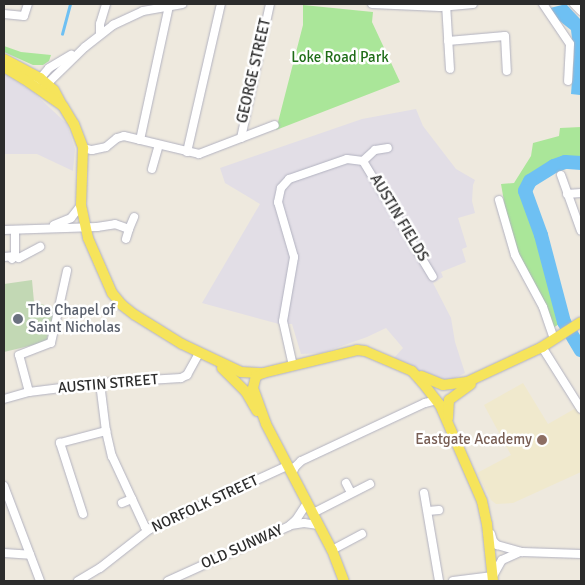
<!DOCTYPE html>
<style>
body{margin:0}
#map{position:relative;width:585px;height:585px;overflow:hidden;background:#eee9de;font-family:Signika,sans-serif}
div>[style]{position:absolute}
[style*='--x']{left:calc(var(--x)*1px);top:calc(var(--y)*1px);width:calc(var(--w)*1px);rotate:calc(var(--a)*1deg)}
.industrial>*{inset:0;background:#e2dee6}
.education>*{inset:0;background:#f0e9cd}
.green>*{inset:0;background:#aae699}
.cemetery>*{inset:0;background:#c2d8b4}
.water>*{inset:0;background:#6ec0f3}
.stream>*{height:2.5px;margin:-1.25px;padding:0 1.25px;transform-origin:1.25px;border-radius:1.25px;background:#6ec0f3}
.river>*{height:14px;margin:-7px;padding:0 7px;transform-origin:7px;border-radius:7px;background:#6ec0f3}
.roads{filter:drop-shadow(0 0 1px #b2b2c0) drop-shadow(0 0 1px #b2b2c0)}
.minor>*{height:8px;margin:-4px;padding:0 4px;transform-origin:4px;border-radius:4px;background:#fff}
.major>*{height:10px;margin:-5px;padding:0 5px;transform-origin:5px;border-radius:5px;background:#f6e45b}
.dots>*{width:14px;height:14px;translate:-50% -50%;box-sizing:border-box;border:2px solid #fff;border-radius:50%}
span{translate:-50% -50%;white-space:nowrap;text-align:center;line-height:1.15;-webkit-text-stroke:5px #fff;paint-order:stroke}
.park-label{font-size:15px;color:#1f6d18}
.street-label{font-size:15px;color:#2c2c2c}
.worship-label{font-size:15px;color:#5b616d}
.left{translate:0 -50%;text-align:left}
.education-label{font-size:15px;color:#785e54}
.right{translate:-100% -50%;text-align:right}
.frame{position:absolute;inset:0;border:5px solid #2c2c2c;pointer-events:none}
</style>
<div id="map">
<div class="industrial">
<div style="clip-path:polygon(4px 74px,33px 92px,67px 124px,75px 149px,73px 171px,37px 154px,4px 154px)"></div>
<div style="clip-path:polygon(416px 109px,423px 126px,456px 169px,475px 180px,473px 185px,472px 201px,475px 213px,458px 218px,467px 247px,462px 249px,466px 262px,441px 272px,443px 277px,433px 283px,451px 318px,455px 342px,465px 373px,445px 383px,393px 359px,403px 348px,386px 328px,367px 337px,322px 353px,301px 354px,292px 324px,279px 324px,202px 303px,260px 204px,225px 183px,220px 168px,362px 119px)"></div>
</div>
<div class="education">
<div style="clip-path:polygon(523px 383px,548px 424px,576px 408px,581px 416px,581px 472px,513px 503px,496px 504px,491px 500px,477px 473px,511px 455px,484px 405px)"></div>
</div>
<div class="green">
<div style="clip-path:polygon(303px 5px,373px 12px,372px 22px,400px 82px,276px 130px,303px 25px)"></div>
<div style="clip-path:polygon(4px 46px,21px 52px,51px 55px,49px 61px,43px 65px,33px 65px,4px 52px)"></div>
<div style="clip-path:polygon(581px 127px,581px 157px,557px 161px,530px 178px,523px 189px,526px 207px,538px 239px,562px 322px,553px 328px,542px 297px,521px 259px,509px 230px,501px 184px,514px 183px,531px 156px,533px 143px,559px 136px,560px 128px)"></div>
</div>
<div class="cemetery">
<div style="clip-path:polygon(32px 280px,34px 302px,55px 308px,46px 342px,4px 352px,4px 284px)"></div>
</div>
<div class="water">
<div style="clip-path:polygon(566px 4px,581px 20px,580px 95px,571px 94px,574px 55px,571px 30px,557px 19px,550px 8px)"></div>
</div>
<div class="stream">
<div style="--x:62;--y:34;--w:31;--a:-75"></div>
</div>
<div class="river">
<div style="--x:581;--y:163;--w:16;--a:-176"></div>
<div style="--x:565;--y:162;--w:12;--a:160"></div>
<div style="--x:554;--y:166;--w:28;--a:148"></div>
<div style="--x:530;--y:181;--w:11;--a:117"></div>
<div style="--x:525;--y:191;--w:47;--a:70"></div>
<div style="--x:541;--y:235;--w:90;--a:75.2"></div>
<div style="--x:564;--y:322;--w:33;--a:59"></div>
</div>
<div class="roads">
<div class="minor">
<div style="--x:372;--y:4;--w:68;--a:2.5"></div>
<div style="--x:440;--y:7;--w:33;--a:-5"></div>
<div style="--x:446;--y:4;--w:65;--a:86.5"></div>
<div style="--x:543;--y:4;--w:48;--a:56"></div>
<div style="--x:570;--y:44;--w:37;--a:93"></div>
<div style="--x:574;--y:4;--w:10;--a:45"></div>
<div style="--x:4;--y:14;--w:20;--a:6"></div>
<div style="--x:24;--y:16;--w:13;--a:-72"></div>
<div style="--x:100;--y:34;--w:10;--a:-90"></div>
<div style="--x:100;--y:24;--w:21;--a:-73"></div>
<div style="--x:448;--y:41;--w:57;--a:-5"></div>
<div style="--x:505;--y:36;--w:35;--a:87"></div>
<div style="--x:37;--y:82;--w:18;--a:-49"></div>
<div style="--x:49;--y:68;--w:26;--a:-31"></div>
<div style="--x:44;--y:87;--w:57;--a:-44.3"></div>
<div style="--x:85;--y:47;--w:36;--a:-38"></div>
<div style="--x:113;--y:25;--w:33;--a:-25"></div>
<div style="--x:143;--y:11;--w:40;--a:-10"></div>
<div style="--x:241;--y:138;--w:137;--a:-77.8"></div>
<div style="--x:140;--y:140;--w:137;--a:-77.8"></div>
<div style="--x:83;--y:148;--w:9;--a:13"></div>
<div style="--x:92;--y:150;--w:14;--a:-12"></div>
<div style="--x:106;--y:147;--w:14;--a:-39"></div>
<div style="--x:117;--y:138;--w:7;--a:-16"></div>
<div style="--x:124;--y:136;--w:77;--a:13.5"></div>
<div style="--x:199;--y:154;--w:81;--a:-20.9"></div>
<div style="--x:187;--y:152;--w:152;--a:-77.1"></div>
<div style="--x:363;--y:161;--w:16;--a:-43"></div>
<div style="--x:375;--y:150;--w:13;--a:-9"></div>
<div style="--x:152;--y:169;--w:25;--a:-74"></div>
<div style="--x:561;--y:175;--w:59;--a:70.3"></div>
<div style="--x:567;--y:194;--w:14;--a:-4"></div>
<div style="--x:499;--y:200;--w:57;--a:73.8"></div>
<div style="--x:515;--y:255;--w:59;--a:61.7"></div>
<div style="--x:543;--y:307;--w:34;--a:71"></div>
<div style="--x:54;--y:225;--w:18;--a:-22"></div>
<div style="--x:71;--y:218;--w:16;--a:-52"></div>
<div style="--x:4;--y:230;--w:93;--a:-1.8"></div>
<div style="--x:97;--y:227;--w:18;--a:-9"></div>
<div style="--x:115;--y:224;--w:15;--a:20"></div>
<div style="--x:129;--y:229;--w:13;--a:-67"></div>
<div style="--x:126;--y:239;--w:10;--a:-73"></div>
<div style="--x:4;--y:257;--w:11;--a:-5"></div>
<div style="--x:15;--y:256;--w:4;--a:27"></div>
<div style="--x:19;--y:258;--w:24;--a:-28"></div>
<div style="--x:12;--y:259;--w:4;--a:-45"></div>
<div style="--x:15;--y:256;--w:25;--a:-90"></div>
<div style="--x:542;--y:347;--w:73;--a:57.8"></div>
<div style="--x:293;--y:366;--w:46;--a:-102.5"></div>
<div style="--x:283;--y:321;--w:65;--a:-80.2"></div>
<div style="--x:294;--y:257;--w:57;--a:-106.2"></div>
<div style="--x:278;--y:202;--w:14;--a:-78"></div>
<div style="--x:281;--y:188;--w:12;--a:-48"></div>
<div style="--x:289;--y:179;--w:61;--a:-19"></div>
<div style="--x:347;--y:159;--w:16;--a:7"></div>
<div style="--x:363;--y:161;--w:135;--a:58.9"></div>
<div style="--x:100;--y:383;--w:48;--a:82.9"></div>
<div style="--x:106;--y:431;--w:26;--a:77"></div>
<div style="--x:112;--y:456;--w:78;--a:65.1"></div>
<div style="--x:145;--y:527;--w:5;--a:22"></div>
<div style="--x:29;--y:392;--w:38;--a:-105"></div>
<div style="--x:19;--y:355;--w:34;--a:-21"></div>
<div style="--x:51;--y:343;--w:74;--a:-77.5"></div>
<div style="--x:4;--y:399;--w:26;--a:-16"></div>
<div style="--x:29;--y:392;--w:72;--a:-7.2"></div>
<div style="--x:100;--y:383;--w:81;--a:-3.5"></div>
<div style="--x:181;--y:378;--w:7;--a:-27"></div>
<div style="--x:187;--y:375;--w:25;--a:-61"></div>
<div style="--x:292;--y:474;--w:8;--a:-67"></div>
<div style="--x:295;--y:467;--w:8;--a:-45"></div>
<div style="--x:301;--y:461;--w:137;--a:-25.1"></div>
<div style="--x:425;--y:403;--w:12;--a:-14"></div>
<div style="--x:346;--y:483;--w:11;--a:63"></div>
<div style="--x:4;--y:486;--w:102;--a:69.2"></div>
<div style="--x:424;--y:493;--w:89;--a:80.3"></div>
<div style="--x:122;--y:503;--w:11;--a:-22"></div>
<div style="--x:428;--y:511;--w:11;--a:-5"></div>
<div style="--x:313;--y:513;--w:64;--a:-27"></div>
<div style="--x:83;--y:514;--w:75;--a:-107.9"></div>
<div style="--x:60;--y:443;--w:48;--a:-14.6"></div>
<div style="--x:291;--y:525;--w:13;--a:-9"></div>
<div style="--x:304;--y:523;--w:15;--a:8"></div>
<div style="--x:491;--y:534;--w:7;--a:74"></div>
<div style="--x:493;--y:541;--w:6;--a:45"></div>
<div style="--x:497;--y:545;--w:26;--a:16"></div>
<div style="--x:522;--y:552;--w:59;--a:1.9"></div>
<div style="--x:332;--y:550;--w:34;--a:-28"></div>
<div style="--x:4;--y:553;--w:26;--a:4"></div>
<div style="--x:78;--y:581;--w:26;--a:-31"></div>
<div style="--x:100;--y:568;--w:63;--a:-38"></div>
<div style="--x:150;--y:529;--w:151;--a:-24.7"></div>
<div style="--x:168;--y:581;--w:133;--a:-24.4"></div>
<div style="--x:289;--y:526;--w:9;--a:-41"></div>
<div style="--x:296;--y:520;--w:20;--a:-57"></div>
<div style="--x:453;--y:581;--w:40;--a:-7.1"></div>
<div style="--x:493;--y:576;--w:18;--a:-61"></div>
<div style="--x:502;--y:560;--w:20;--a:-24"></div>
</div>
<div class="major">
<div style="--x:4;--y:59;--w:41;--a:27.8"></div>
<div style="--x:40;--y:78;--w:18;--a:41"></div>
<div style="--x:54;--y:90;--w:15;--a:62"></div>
<div style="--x:4;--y:67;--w:23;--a:31"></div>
<div style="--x:24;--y:79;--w:47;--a:34.7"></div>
<div style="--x:63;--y:106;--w:21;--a:59"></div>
<div style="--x:74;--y:124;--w:26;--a:69"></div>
<div style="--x:83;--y:148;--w:57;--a:92"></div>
<div style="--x:81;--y:205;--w:34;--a:78"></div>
<div style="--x:88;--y:238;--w:60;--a:66.4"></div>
<div style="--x:112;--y:293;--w:16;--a:50"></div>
<div style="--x:122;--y:305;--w:16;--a:38"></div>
<div style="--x:135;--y:315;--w:55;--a:31.7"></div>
<div style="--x:182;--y:344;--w:65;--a:25.4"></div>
<div style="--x:241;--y:372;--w:22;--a:3"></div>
<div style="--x:263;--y:373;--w:97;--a:-13.7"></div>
<div style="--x:357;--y:350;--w:8;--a:7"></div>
<div style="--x:365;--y:351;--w:51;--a:23.1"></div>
<div style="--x:412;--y:371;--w:15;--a:48"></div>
<div style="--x:422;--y:382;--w:29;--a:52"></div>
<div style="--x:440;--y:405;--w:105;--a:66.4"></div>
<div style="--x:482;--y:501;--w:24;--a:78"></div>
<div style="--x:487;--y:524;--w:57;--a:84"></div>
<div style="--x:222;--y:368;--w:34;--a:45"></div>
<div style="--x:246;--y:392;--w:22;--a:60"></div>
<div style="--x:263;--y:373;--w:8;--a:157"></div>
<div style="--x:256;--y:376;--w:12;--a:104"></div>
<div style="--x:253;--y:388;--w:38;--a:70"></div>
<div style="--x:266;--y:424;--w:142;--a:62.4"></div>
<div style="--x:332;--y:550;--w:33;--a:69"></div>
<div style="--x:421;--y:376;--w:24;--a:22"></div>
<div style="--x:443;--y:385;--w:24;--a:-7"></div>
<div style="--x:467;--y:382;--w:83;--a:-25"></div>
<div style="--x:542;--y:347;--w:46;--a:-32.7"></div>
<div style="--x:448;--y:418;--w:18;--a:-87"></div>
<div style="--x:449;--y:400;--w:27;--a:-36"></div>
</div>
</div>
<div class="dots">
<div style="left:18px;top:319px;background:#6b7280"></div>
<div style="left:542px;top:440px;background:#8d6e63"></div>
</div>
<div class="park-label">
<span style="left:340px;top:58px">Loke Road Park</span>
</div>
<div class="street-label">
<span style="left:254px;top:71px;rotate:-77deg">GEORGE STREET</span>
<span style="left:399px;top:218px;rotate:59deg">AUSTIN FIELDS</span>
<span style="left:108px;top:384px;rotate:-5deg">AUSTIN STREET</span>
<span style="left:205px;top:504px;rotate:-25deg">NORFOLK STREET</span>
<span style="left:242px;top:547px;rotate:-24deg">OLD SUNWAY</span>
</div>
<div class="worship-label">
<span class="left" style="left:28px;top:319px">The Chapel of<br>Saint Nicholas</span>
</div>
<div class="education-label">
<span class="right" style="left:532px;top:440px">Eastgate Academy</span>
</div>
<div class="frame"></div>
</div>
